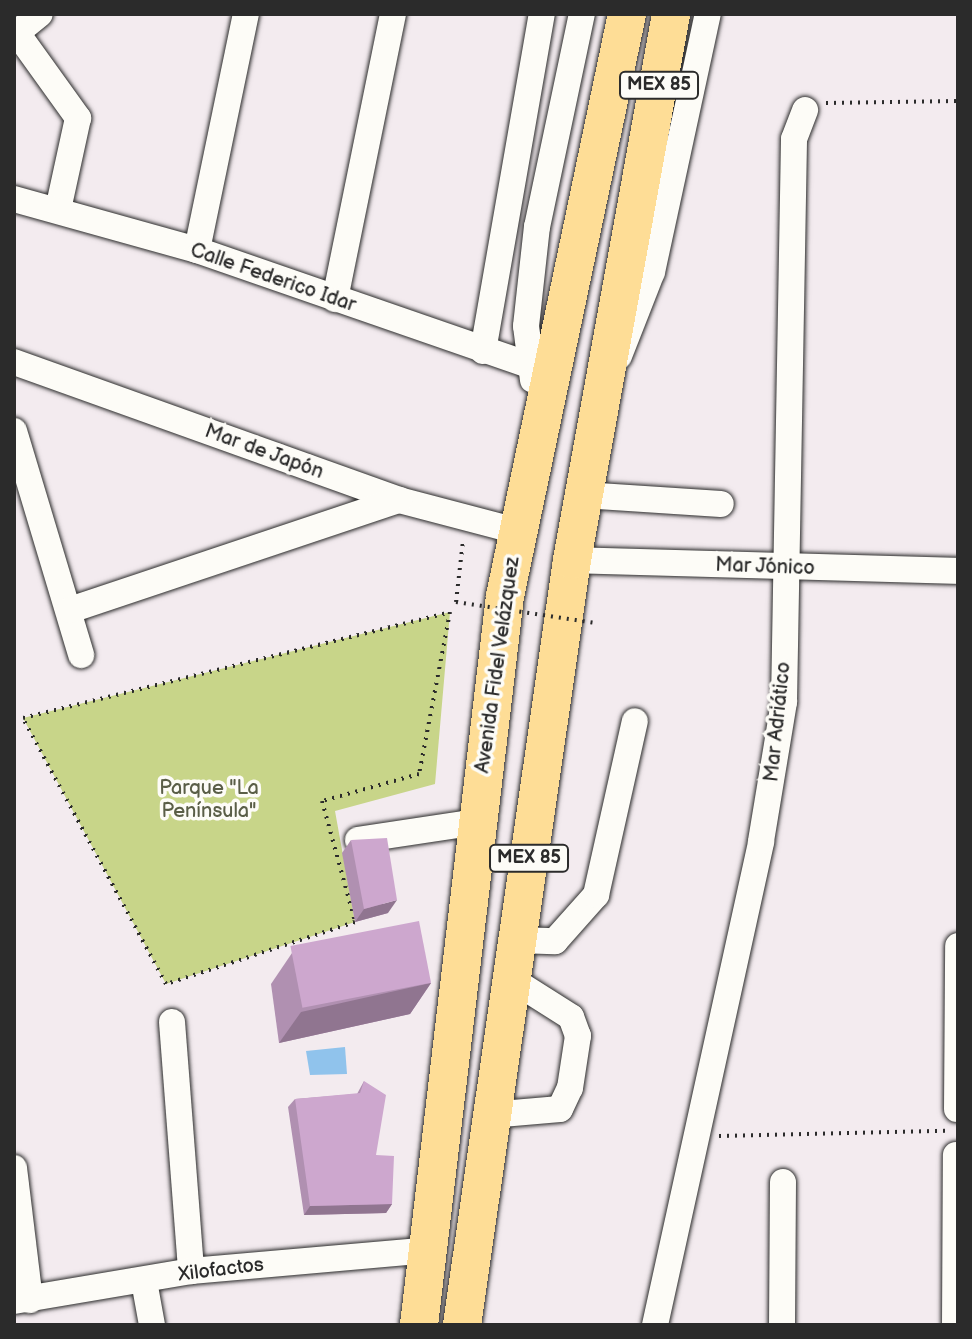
<!DOCTYPE html>
<meta charset="utf-8">
<style>
body{margin:0}
#map{position:relative;width:972px;height:1339px;overflow:hidden;background:#f3ebef;font-family:"Balsamiq Sans",sans-serif}
div>[style]{position:absolute}
[style*='--x']{left:calc(var(--x)*1px);top:calc(var(--y)*1px);width:calc(var(--w)*1px);rotate:calc(var(--a)*1deg)}
.green>*{inset:0;background:#c8d589}
.water>*{inset:0;background:#90c3ec}
.path>*{height:4px;margin-top:-2px;transform-origin:0;background:repeating-linear-gradient(90deg,#2b2b2b 0 2px,transparent 0 8px)}
.roads{filter:drop-shadow(0 0 2px #2b2b2b) drop-shadow(0 0 2px #2b2b2b)}
.minor>*{height:26px;margin:-13px;padding:0 13px;transform-origin:13px;border-radius:13px;background:#fdfcf7}
.highway>*{height:38px;margin:-19px;padding:0 19px;transform-origin:19px;border-radius:19px;background:#fedd96}
.path-bridge>*{height:4px;margin-top:-2px;transform-origin:0;background:repeating-linear-gradient(90deg,#2b2b2b 0 2px,transparent 0 8px)}
.wall>*{inset:0;background:#b090b1}
.shaded-wall>*{inset:0;background:#907590}
.building>*{inset:0;background:#cda7ce;transform-origin:0 0}
span{translate:-50% -50%;white-space:nowrap;text-align:center;line-height:1.15;-webkit-text-stroke:7px #fdfcf7;paint-order:stroke}
.shield-label span{padding:2px 6px;background:#fdfcf7;border:2px solid;border-radius:6px;-webkit-text-stroke-width:0}
.shield-label{font-size:18px;color:#2b2b2b;font-weight:700}
.street-label{font-size:20px;color:#2b2b2b}
.park-label{font-size:20px;color:#5a5e47}
.frame{position:absolute;inset:0;border:16px solid #2b2b2b;pointer-events:none}
</style>
<div id="map">
<div class="green">
<div style="clip-path:polygon(450px 612px,435px 784px,335px 811px,355px 922px,166px 984px,23px 718px)"></div>
</div>
<div class="water">
<div style="clip-path:polygon(345px 1047px,347px 1074px,310px 1075px,306px 1051px)"></div>
</div>
<div class="path">
<div style="--x:826;--y:103;--w:132;--a:-0.9"></div>
<div style="--x:456;--y:602;--w:61;--a:-83.5"></div>
<div style="--x:450;--y:612;--w:165;--a:100.8"></div>
<div style="--x:419;--y:774;--w:101;--a:164.4"></div>
<div style="--x:322;--y:801;--w:125;--a:74.7"></div>
<div style="--x:355;--y:922;--w:199;--a:161.8"></div>
<div style="--x:166;--y:984;--w:302;--a:-118.3"></div>
<div style="--x:23;--y:718;--w:440;--a:-13.9"></div>
<div style="--x:719;--y:1136;--w:227;--a:-1.3"></div>
</div>
<div class="roads">
<div class="minor">
<div style="--x:17;--y:33;--w:105;--a:54.3"></div>
<div style="--x:78;--y:118;--w:94;--a:102.3"></div>
<div style="--x:14;--y:35;--w:33;--a:-39"></div>
<div style="--x:14;--y:199;--w:190;--a:15.6"></div>
<div style="--x:197;--y:250;--w:351;--a:19.1"></div>
<div style="--x:197;--y:250;--w:241;--a:-78.3"></div>
<div style="--x:335;--y:299;--w:291;--a:-78.5"></div>
<div style="--x:483;--y:351;--w:342;--a:-80.1"></div>
<div style="--x:619;--y:356;--w:90;--a:-68.6"></div>
<div style="--x:652;--y:272;--w:264;--a:-77.8"></div>
<div style="--x:14;--y:362;--w:409;--a:19.7"></div>
<div style="--x:399;--y:500;--w:122;--a:14.7"></div>
<div style="--x:533;--y:380;--w:54;--a:-97.4"></div>
<div style="--x:526;--y:326;--w:100;--a:-83.7"></div>
<div style="--x:537;--y:227;--w:218;--a:-78.1"></div>
<div style="--x:14;--y:431;--w:234;--a:73.3"></div>
<div style="--x:583;--y:495;--w:138;--a:3.7"></div>
<div style="--x:572;--y:560;--w:386;--a:1.6"></div>
<div style="--x:70;--y:610;--w:347;--a:-18.5"></div>
<div style="--x:358;--y:840;--w:120;--a:-8.6"></div>
<div style="--x:517;--y:940;--w:38;--a:2"></div>
<div style="--x:555;--y:941;--w:62;--a:-48.3"></div>
<div style="--x:596;--y:895;--w:178;--a:-77.4"></div>
<div style="--x:172;--y:1022;--w:250;--a:85.6"></div>
<div style="--x:957;--y:1109;--w:163;--a:-89.6"></div>
<div style="--x:490;--y:1115;--w:70;--a:-4.9"></div>
<div style="--x:560;--y:1109;--w:23;--a:-65"></div>
<div style="--x:570;--y:1088;--w:53;--a:-81.3"></div>
<div style="--x:578;--y:1036;--w:20;--a:-110"></div>
<div style="--x:571;--y:1017;--w:71;--a:-147.7"></div>
<div style="--x:14;--y:1168;--w:133;--a:83.1"></div>
<div style="--x:144;--y:1281;--w:45;--a:79.7"></div>
<div style="--x:14;--y:1301;--w:180;--a:-9.6"></div>
<div style="--x:191;--y:1271;--w:239;--a:-5"></div>
<div style="--x:655;--y:1325;--w:495;--a:-77.6"></div>
<div style="--x:761;--y:841;--w:141;--a:-80.6"></div>
<div style="--x:784;--y:702;--w:563;--a:-88.98"></div>
<div style="--x:794;--y:139;--w:31;--a:-69"></div>
<div style="--x:782;--y:1325;--w:143;--a:-89.6"></div>
<div style="--x:955;--y:1325;--w:170;--a:-89.7"></div>
</div>
<div class="highway">
<div style="--x:419;--y:1325;--w:734;--a:-83.27"></div>
<div style="--x:505;--y:596;--w:595;--a:-78.16"></div>
<div style="--x:462;--y:1325;--w:773;--a:-81.82"></div>
<div style="--x:572;--y:560;--w:555;--a:-79.72"></div>
</div>
</div>
<div class="path-bridge">
<div style="--x:456;--y:602;--w:141;--a:8.6"></div>
</div>
<div class="wall">
<div style="clip-path:polygon(351px 840px,388px 913px,355px 922px,342px 853px)"></div>
<div style="clip-path:polygon(292px 953px,431px 983px,410px 1014px,279px 1043px,271px 984px)"></div>
<div style="clip-path:polygon(364px 1081px,376px 1155px,392px 1204px,386px 1213px,304px 1215px,288px 1107px,295px 1099px,357px 1094px)"></div>
</div>
<div class="shaded-wall">
<div style="clip-path:polygon(397px 900px,388px 913px,355px 922px,364px 909px)"></div>
<div style="clip-path:polygon(431px 983px,410px 1014px,279px 1043px,301px 1012px)"></div>
<div style="clip-path:polygon(392px 1204px,386px 1213px,304px 1215px,310px 1206px)"></div>
</div>
<div class="building">
<div style="clip-path:polygon(387px 838px,397px 900px,364px 909px,351px 840px)"></div>
<div style="left:419px;top:921px;width:63px;height:131px;rotate:79deg"></div>
<div style="clip-path:polygon(364px 1081px,386px 1095px,376px 1155px,394px 1156px,392px 1204px,310px 1206px,295px 1099px,360px 1093px)"></div>
</div>
<div class="shield-label">
<span style="left:659px;top:85px">MEX 85</span>
<span style="left:529px;top:858px">MEX 85</span>
</div>
<div class="street-label">
<span style="left:273px;top:278px;rotate:19deg">Calle Federico Idar</span>
<span style="left:264px;top:452px;rotate:20deg">Mar de Japón</span>
<span style="left:765px;top:567px;rotate:2deg">Mar Jónico</span>
<span style="left:498px;top:665px;rotate:-82deg">Avenida Fidel Velázquez</span>
<span style="left:778px;top:722px;rotate:-84deg">Mar Adriático</span>
<span style="left:221px;top:1270px;rotate:-7deg">Xilofactos</span>
</div>
<div class="park-label">
<span style="left:209px;top:800px">Parque "La<br>Península"</span>
</div>
<div class="frame"></div>
</div>
